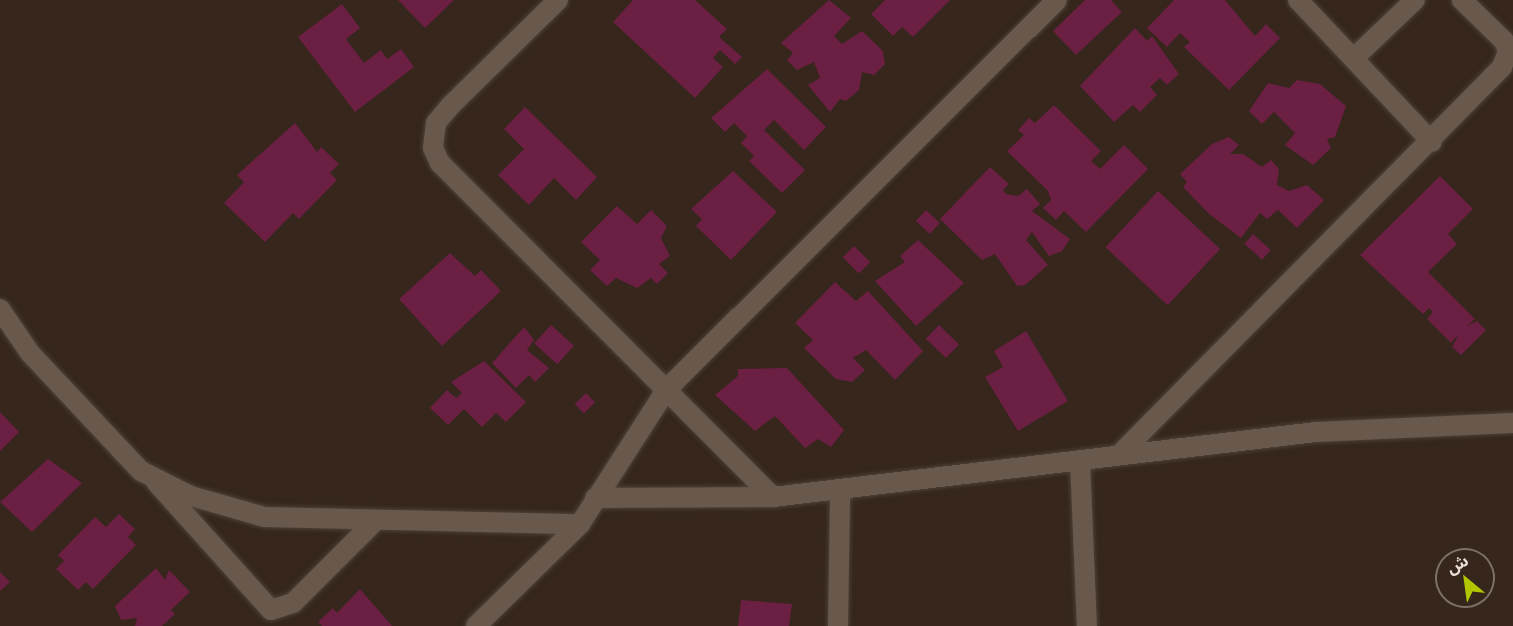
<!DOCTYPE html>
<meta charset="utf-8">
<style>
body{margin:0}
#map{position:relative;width:1513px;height:626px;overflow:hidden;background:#36261b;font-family:"Open Sans","Noto Sans Arabic",sans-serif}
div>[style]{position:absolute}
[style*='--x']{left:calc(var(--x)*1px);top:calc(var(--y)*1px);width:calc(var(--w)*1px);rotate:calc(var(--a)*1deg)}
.building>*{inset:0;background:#6b1f43;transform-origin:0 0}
.roads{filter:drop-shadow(0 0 2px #4e4138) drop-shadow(0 0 2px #4e4138)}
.minor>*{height:20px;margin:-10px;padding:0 10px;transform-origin:10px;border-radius:10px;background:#69584c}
span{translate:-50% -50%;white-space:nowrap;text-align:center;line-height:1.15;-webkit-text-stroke:6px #36261b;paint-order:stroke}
.north{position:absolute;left:1435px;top:548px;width:60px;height:60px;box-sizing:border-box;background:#36261b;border:2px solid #7e7067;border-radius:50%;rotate:331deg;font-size:16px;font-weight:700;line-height:24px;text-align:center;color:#e9dfd8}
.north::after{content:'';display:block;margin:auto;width:21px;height:27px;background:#b1c500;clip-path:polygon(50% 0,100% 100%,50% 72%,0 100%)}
</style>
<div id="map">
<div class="building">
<div style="clip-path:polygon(398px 0,454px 0,425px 28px)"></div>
<div style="clip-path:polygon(633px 0,695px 0,727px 29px,719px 37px,742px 57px,735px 64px,720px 50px,713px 58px,723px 67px,695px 98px,613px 22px)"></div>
<div style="clip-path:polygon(829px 0,851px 18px,834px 36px,842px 44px,862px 31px,883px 51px,885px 64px,874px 75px,862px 72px,859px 90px,846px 101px,840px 99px,830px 112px,808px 85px,820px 78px,814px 62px,797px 70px,787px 60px,793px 53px,781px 43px)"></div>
<div style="clip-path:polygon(885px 0,950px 0,913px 37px,902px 27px,893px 36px,871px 14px)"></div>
<div style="clip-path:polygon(1085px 0,1111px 0,1122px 12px,1076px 55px,1053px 31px)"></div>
<div style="clip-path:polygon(1174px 0,1225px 0,1255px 36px,1266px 24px,1280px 38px,1229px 90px,1184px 47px,1190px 42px,1180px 33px,1167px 47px,1147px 28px)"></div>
<div style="clip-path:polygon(342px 4px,360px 28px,346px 39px,364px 63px,381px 50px,387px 59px,401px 49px,414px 67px,355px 112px,298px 37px)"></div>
<div style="clip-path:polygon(1135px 28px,1147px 41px,1152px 36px,1179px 74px,1167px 85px,1160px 78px,1150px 87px,1157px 95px,1140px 112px,1133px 105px,1114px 122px,1080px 86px)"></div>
<div style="clip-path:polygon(767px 69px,826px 127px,804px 150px,774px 120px,764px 130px,805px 170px,782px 193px,749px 161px,754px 156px,741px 143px,747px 136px,734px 123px,725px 132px,711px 118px)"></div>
<div style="clip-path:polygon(1297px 80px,1320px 84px,1346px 106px,1335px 137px,1327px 139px,1331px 148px,1313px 165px,1285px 145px,1295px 133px,1274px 112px,1262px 124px,1249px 111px,1268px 83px,1289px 88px)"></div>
<div style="clip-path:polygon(1054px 105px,1101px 151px,1091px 161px,1100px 169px,1124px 145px,1148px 169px,1086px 232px,1064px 211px,1056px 220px,1043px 208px,1051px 200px,1048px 191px,1007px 151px,1024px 135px,1018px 130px,1029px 118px,1035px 123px)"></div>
<div style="clip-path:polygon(525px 107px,597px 177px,576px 200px,554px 178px,529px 205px,498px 175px,524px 149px,504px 129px)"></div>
<div style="clip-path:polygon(295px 123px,317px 152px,321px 147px,339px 164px,330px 173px,337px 180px,299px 219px,293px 213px,265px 242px,224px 203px,244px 182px,237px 175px)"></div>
<div style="clip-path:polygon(1229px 137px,1239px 145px,1230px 154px,1243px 154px,1262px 167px,1271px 160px,1279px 169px,1277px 185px,1289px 191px,1307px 185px,1324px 200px,1297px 228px,1278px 210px,1267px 219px,1260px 213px,1241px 238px,1209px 214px,1183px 187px,1187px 182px,1180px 174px,1212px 144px)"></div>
<div style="clip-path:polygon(990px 167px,1009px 184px,1003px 190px,1006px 194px,1018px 196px,1027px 189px,1040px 204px,1032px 211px,1070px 239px,1062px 251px,1049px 256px,1032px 232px,1026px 240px,1048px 265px,1025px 285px,1017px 286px,995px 254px,982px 260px,940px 219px)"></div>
<div style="clip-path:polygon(733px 171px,777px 212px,731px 260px,696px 226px,702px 219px,691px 209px)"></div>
<div style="clip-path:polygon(1440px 176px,1473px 209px,1448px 234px,1457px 244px,1428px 272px,1475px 319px,1467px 326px,1477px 321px,1486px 330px,1461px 355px,1452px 347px,1459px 334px,1451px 343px,1427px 319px,1433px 312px,1429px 308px,1423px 314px,1360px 255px)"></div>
<div style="left:1158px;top:191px;width:85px;height:77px;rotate:43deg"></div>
<div style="clip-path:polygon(617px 206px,637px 224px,651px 210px,667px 226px,661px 238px,670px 256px,659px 264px,668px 273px,657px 284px,651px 278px,637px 288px,616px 278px,607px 286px,590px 270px,600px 260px,581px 242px)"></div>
<div style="left:926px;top:210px;width:19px;height:15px;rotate:43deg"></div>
<div style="left:1253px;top:234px;width:24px;height:13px;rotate:42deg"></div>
<div style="clip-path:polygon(918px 240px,964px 283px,916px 326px,875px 281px,905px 262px,900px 256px)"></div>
<div style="left:854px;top:246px;width:23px;height:16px;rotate:45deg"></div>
<div style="clip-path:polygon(450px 253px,475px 276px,481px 270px,501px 291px,442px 346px,399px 299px)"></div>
<div style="clip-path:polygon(835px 282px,856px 301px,868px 291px,923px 351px,895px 380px,866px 350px,853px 358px,865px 370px,852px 382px,836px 379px,804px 348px,813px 340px,795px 323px)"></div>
<div style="left:551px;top:325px;width:31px;height:25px;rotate:42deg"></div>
<div style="left:939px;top:325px;width:28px;height:19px;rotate:44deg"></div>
<div style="clip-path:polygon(524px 327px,534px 340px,527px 350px,549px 368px,535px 382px,529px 375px,516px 388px,492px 363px)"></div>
<div style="clip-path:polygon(1026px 331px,1068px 401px,1018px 431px,985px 377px,1003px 367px,994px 351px)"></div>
<div style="clip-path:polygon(484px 361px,526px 402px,506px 422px,496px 413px,482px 427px,464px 409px,448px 425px,430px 408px,447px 390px,456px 398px,462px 393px,451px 382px)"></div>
<div style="clip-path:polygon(787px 368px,844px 430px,831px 447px,818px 439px,805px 448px,775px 416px,755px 431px,715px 395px,738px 376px,738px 369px)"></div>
<div style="left:586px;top:393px;width:13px;height:16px;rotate:45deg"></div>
<div style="clip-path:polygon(0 412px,19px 432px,0 451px)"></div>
<div style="clip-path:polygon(48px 459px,82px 483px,32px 532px,0 502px)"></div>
<div style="clip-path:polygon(119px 514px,135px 529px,128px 537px,136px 545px,93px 589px,86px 582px,78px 590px,56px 569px,64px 561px,58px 555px,95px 517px,106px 527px)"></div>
<div style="clip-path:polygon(156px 568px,165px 580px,169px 570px,190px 592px,171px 610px,175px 614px,162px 626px,135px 626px,137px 618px,121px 620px,115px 606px)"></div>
<div style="clip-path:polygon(0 572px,10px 582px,0 591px)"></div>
<div style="clip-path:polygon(360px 589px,392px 626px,322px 626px,318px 622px,333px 608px,337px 613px)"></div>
<div style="clip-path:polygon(741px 600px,792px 604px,789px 626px,738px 626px)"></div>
</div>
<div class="roads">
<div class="minor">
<div style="--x:558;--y:0;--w:150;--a:135.5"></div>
<div style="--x:451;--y:105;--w:23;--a:130"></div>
<div style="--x:436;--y:123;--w:25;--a:97"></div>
<div style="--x:433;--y:148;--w:17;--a:65"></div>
<div style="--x:440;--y:163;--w:472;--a:45.1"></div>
<div style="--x:1298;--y:0;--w:195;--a:46.7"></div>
<div style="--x:1354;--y:58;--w:84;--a:-43.6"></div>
<div style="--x:0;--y:309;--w:53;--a:55.7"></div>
<div style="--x:30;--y:353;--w:162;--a:46.8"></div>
<div style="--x:141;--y:471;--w:56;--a:26.6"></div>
<div style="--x:191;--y:496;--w:76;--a:16"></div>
<div style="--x:264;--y:517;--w:316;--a:1.3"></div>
<div style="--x:1122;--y:452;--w:541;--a:-45.37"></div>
<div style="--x:1502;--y:67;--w:17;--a:-69"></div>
<div style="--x:1508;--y:51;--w:11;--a:-112"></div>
<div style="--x:1504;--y:41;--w:59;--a:-135.7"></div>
<div style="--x:1080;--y:461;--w:165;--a:87.6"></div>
<div style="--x:156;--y:482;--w:172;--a:48.1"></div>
<div style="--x:271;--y:610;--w:23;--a:-18"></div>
<div style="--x:293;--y:603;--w:112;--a:-45"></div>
<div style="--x:595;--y:498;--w:178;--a:-0.3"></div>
<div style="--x:773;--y:497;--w:547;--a:-6.83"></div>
<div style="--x:1316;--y:432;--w:197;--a:-2.6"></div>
<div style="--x:476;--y:626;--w:146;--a:-44.4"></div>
<div style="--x:580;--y:524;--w:159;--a:-57.3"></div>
<div style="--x:666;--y:390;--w:552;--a:-44.93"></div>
<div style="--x:838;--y:626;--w:134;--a:-89.1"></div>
</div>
</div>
<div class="north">ش</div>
</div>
